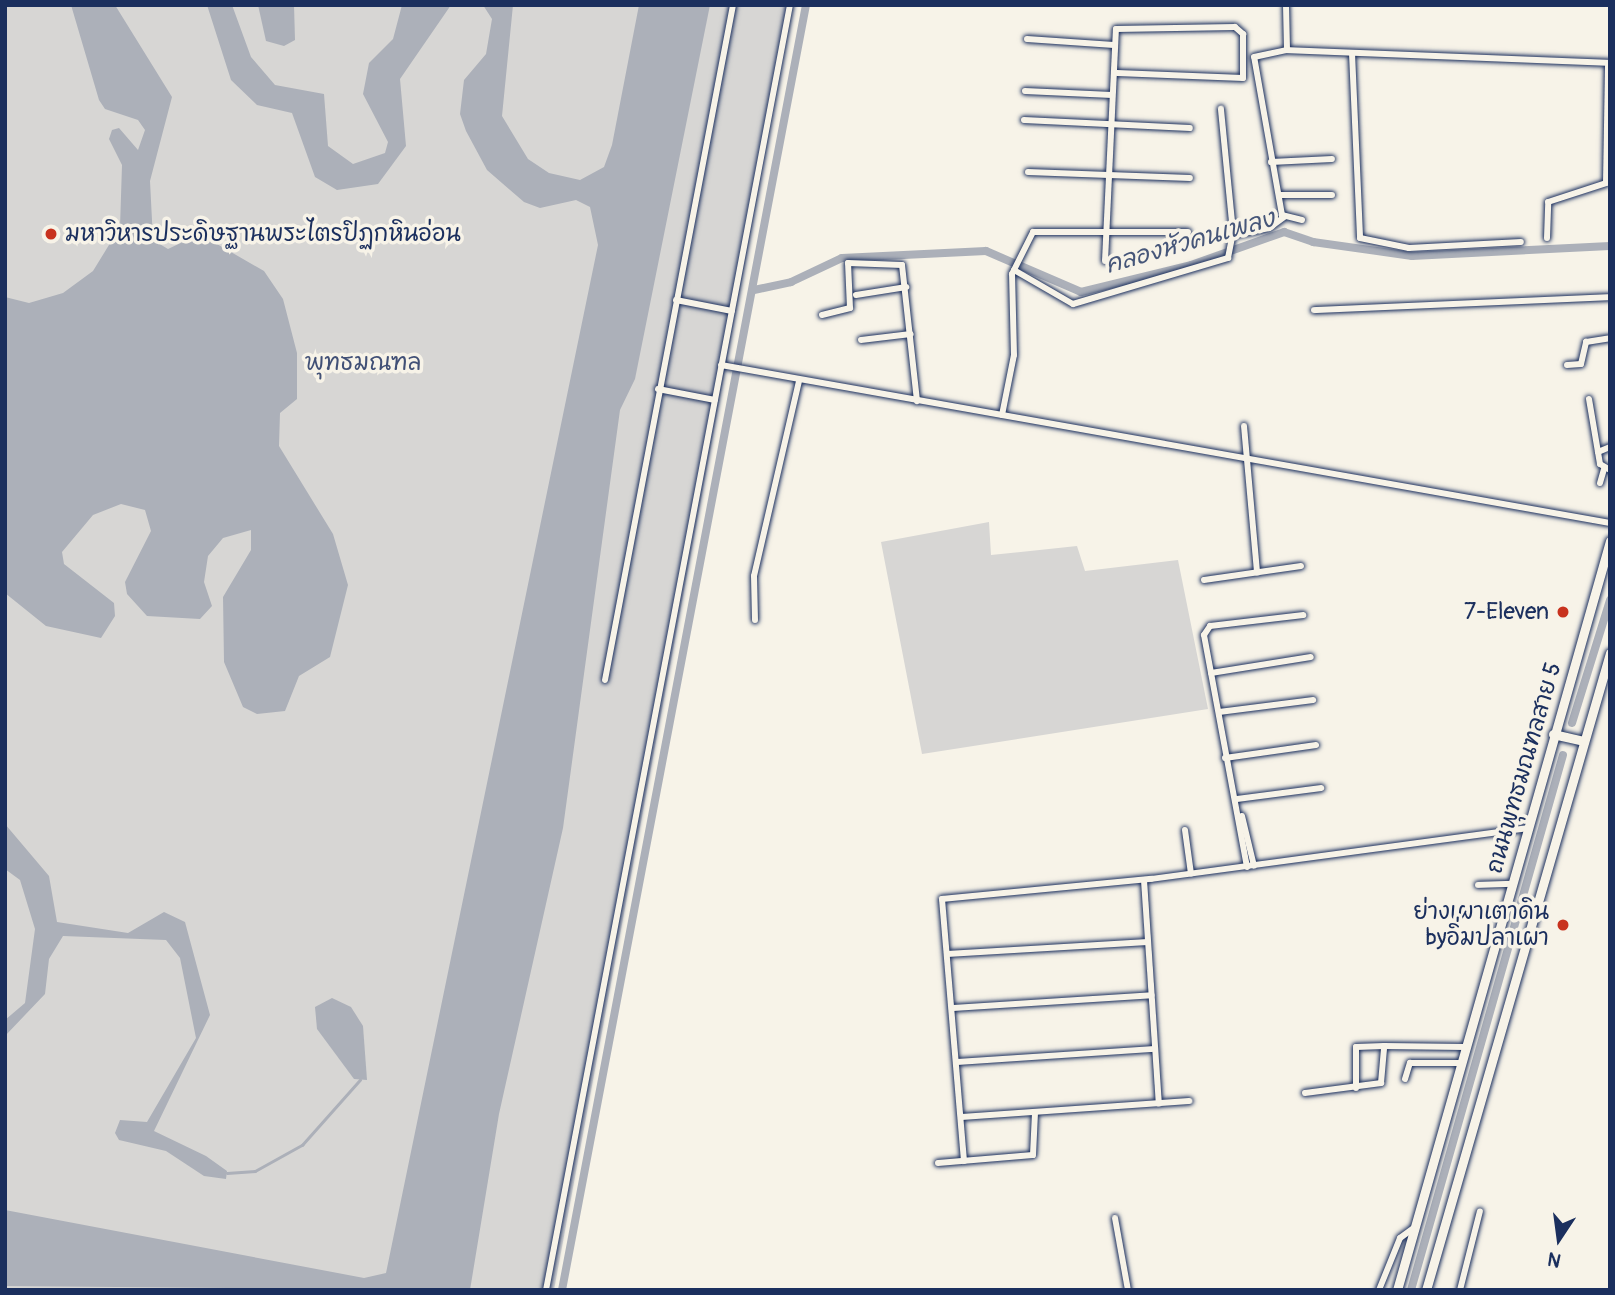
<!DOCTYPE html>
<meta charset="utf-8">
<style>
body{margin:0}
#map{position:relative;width:1615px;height:1295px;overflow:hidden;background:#f7f3e8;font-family:Pangolin,"Playpen Sans Thai",sans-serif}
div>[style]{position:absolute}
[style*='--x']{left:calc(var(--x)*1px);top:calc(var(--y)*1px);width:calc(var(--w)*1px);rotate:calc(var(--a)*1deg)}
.green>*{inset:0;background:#d7d6d4}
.water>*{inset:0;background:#acb0b9}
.stream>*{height:2.5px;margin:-1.25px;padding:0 1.25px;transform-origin:1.25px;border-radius:1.25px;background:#acb0b9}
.canal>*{height:8px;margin:-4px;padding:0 4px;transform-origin:4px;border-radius:4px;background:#acb0b9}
.roads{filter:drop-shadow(0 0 2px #1b2f5e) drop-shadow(0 0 2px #1b2f5e)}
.minor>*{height:6px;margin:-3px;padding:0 3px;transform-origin:3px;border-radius:3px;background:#f7f3e8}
.secondary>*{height:9px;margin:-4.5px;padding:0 4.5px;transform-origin:4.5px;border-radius:4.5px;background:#f7f3e8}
.dots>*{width:19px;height:19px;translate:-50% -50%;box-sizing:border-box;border:4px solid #f7f3e8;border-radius:50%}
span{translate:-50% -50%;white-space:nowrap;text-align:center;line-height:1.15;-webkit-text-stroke:7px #f7f3e8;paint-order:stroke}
.poi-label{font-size:23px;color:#1b2f5e}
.left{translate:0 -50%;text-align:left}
.right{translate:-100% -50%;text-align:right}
.park-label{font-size:23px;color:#415076}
.street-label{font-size:23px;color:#1b2f5e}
.water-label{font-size:24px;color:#465679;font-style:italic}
.frame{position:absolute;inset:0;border:7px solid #1b2f5e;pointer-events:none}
.north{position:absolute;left:1524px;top:1204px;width:70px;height:70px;-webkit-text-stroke:5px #f7f3e8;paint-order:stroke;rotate:193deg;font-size:19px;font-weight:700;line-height:28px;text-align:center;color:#1b2f5e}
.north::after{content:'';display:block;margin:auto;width:24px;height:32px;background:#1b2f5e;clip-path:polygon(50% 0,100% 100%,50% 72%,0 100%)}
</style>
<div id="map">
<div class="green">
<div style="clip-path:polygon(5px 5px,793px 5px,554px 1290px,5px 1290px)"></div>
<div style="clip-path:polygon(989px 522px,991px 555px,1077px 546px,1085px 571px,1178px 560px,1208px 709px,922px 754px,881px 542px)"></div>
</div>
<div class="water">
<div style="clip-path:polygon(71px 5px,115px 5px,172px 97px,150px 181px,153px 240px,168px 249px,187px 240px,210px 240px,264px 271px,283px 299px,297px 353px,297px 399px,280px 413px,279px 446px,333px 534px,348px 585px,330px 657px,299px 676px,285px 711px,257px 714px,243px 707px,224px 662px,223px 597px,251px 550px,251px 530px,223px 538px,208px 556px,204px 582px,212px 606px,200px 619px,147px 616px,127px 594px,125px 582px,151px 531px,145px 510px,121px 504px,93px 515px,62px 552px,64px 564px,114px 603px,115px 616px,101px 638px,46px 626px,5px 593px,5px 297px,29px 303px,63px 293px,93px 271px,120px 227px,122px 165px,109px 139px,112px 130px,119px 128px,138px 150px,145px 130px,138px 120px,105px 109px,99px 100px)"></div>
<div style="clip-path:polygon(207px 5px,232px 5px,251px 57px,275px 85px,324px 94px,328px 146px,353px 164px,385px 153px,388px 142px,363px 94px,369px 63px,393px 39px,402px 5px,451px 5px,400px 79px,406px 146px,378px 184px,337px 190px,315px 177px,292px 113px,257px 105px,231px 80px)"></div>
<div style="clip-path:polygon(258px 5px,294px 5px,295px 40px,284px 46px,266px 41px)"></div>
<div style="clip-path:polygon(483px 5px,513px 5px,502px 116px,528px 159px,549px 173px,580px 180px,604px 167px,612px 145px,639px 5px,710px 5px,635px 379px,620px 410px,563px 828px,499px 1114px,470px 1290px,5px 1286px,5px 1210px,364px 1278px,386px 1273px,598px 245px,590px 207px,576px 200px,540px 208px,524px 202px,487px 170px,466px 131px,460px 114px,464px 80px,486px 54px,492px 19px)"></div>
<div style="clip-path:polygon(5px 824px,49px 876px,57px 922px,128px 933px,164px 912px,185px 922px,210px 1015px,154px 1131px,206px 1156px,227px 1171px,226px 1179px,204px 1176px,166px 1151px,119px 1140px,115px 1133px,120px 1120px,147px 1122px,196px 1038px,180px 958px,166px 940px,63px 936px,49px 959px,45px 994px,5px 1036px,5px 1020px,25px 1003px,35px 929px,20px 880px,5px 869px)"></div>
<div style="clip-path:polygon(332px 998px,351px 1007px,363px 1026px,367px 1080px,354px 1079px,317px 1029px,315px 1007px)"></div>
</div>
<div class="stream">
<div style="--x:227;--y:1173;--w:28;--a:-4"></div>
<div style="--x:255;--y:1171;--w:54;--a:-29"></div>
<div style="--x:302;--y:1145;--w:87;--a:-48.3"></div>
</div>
<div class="canal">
<div style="--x:754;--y:290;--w:38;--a:-12"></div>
<div style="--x:791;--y:282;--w:56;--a:-25.2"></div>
<div style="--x:842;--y:258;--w:144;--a:-2.8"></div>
<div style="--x:986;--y:251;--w:103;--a:23.3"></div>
<div style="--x:1081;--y:292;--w:113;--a:-13.8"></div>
<div style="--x:1191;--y:265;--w:99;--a:-19.5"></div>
<div style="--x:1284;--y:232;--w:31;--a:19"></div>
<div style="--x:1313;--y:242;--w:100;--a:8"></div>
<div style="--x:1412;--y:256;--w:198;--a:-2.9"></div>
<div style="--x:1572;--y:723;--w:129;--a:-72.8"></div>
<div style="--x:562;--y:1290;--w:1308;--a:-79.25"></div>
<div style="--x:1411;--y:1290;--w:556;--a:-74.14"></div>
</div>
<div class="roads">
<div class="minor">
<div style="--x:1286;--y:5;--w:45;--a:88.7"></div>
<div style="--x:1027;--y:39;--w:87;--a:3.9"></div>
<div style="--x:1352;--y:53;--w:185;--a:87.5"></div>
<div style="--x:1360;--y:238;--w:50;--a:11.5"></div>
<div style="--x:1409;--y:248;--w:112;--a:-3.1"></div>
<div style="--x:1025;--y:91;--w:87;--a:2.6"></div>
<div style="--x:1024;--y:120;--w:166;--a:2.8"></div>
<div style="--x:1271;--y:162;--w:61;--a:-2.8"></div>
<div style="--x:1028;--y:172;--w:162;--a:2.1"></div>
<div style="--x:1280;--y:195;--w:52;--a:0"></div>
<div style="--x:1302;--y:220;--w:21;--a:-166"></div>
<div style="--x:1282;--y:215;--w:160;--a:-100"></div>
<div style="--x:1254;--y:57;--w:34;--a:-12"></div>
<div style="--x:1287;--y:50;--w:323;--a:2.3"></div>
<div style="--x:1233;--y:235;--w:37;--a:-11"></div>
<div style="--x:1269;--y:228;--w:19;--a:-36"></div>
<div style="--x:1547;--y:238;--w:36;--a:-88"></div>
<div style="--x:1548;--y:202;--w:61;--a:-18.1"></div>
<div style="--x:1606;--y:183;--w:120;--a:-89"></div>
<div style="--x:1105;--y:261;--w:232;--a:-87.3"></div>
<div style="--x:1116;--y:29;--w:119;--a:-1"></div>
<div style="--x:1235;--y:27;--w:11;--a:41"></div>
<div style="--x:1243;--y:34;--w:44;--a:90"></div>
<div style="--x:1243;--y:78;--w:126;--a:-177.7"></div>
<div style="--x:1014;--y:270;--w:68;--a:30"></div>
<div style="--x:1073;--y:304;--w:162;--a:-16.5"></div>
<div style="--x:1228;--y:258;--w:26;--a:-79"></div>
<div style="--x:1233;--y:232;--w:124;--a:-95.6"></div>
<div style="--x:856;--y:295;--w:51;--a:-9.1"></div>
<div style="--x:676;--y:300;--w:57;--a:11.1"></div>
<div style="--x:1314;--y:310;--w:296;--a:-2.5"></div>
<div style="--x:822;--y:315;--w:29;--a:-14"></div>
<div style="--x:850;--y:308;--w:45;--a:-92.5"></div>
<div style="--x:848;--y:263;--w:54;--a:2.1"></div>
<div style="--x:902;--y:265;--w:137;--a:83.7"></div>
<div style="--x:861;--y:340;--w:50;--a:-6.8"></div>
<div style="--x:721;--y:365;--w:903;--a:10.08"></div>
<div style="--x:1567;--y:365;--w:14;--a:-4"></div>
<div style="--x:1581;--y:364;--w:23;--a:-77"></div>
<div style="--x:1586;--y:342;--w:24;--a:-9"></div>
<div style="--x:658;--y:389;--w:58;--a:10.9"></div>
<div style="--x:1589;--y:399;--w:66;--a:80.4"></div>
<div style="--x:1600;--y:464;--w:12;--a:31"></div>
<div style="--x:1002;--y:415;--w:61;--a:-78.7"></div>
<div style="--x:1014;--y:355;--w:81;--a:-91.4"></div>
<div style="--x:1012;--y:274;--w:47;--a:-63.4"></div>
<div style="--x:1033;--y:232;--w:155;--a:0"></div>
<div style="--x:1244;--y:426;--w:147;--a:84.9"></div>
<div style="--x:1598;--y:452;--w:13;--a:-23"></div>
<div style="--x:1600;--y:483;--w:15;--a:-74"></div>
<div style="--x:1204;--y:580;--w:98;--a:-8.2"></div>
<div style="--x:755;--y:620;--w:44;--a:-91.3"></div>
<div style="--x:754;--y:576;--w:200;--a:-77"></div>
<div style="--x:1211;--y:673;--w:101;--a:-9.1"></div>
<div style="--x:605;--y:680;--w:687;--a:-79.26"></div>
<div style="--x:1219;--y:712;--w:95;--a:-7.3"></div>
<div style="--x:1225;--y:758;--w:92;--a:-8.1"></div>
<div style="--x:1237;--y:799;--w:85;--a:-7.5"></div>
<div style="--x:1242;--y:816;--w:51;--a:76.5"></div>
<div style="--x:1185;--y:830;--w:44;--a:82.2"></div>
<div style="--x:1247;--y:867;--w:236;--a:-100.5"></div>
<div style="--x:1204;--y:635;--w:11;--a:-56"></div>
<div style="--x:1210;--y:626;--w:94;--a:-6.7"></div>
<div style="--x:1144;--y:880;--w:224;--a:86.2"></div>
<div style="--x:1478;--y:885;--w:32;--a:-2"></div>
<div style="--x:947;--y:954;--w:201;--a:-3.4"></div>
<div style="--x:953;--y:1008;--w:199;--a:-3.7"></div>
<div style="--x:957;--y:1062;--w:198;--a:-3.8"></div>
<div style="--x:1405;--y:1079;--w:17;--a:-73"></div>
<div style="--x:1410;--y:1063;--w:51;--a:0"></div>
<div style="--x:1356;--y:1088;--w:41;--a:-90"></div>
<div style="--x:1356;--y:1047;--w:28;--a:-2"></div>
<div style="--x:1305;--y:1093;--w:77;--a:-7.5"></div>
<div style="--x:1381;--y:1083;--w:37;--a:-85"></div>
<div style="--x:1384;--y:1046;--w:81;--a:0.7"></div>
<div style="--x:961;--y:1117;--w:229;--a:-4"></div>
<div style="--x:964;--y:1161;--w:263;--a:-94.8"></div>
<div style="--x:942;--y:899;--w:210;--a:-5.5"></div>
<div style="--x:1151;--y:879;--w:378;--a:-7.7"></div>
<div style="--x:938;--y:1163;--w:95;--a:-4.8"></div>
<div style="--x:1033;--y:1155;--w:43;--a:-87.3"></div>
<div style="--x:1115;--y:1218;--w:73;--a:79.8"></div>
<div style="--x:546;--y:1290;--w:1308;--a:-79.25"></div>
<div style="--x:1379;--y:1290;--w:56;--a:-68"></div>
<div style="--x:1400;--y:1238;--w:17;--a:-36"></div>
<div style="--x:1460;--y:1290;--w:81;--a:-75.8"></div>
</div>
<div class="secondary">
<div style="--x:1553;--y:734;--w:31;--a:13"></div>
<div style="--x:1397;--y:1290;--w:779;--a:-74.13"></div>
<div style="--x:1426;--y:1290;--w:663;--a:-73.89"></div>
</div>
</div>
<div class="dots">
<div style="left:51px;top:234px;background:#c8321e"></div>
<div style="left:1563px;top:612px;background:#c8321e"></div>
<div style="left:1563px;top:925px;background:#c8321e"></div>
</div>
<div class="poi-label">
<span class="left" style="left:65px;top:234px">มหาวิหารประดิษฐานพระไตรปิฏกหินอ่อน</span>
<span class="right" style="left:1549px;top:612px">7-Eleven</span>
<span class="right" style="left:1549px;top:925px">ย่างเผาเตาดิน<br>byอิ่มปลาเผา</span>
</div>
<div class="park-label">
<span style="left:363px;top:363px">พุทธมณฑล</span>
</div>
<div class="street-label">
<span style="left:1524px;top:768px;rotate:-74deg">ถนนพุทธมณฑลสาย 5</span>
</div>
<div class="water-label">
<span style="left:1190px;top:242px;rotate:-16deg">คลองหัวคนเพลง</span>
</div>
<div class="frame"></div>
<div class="north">N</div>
</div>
